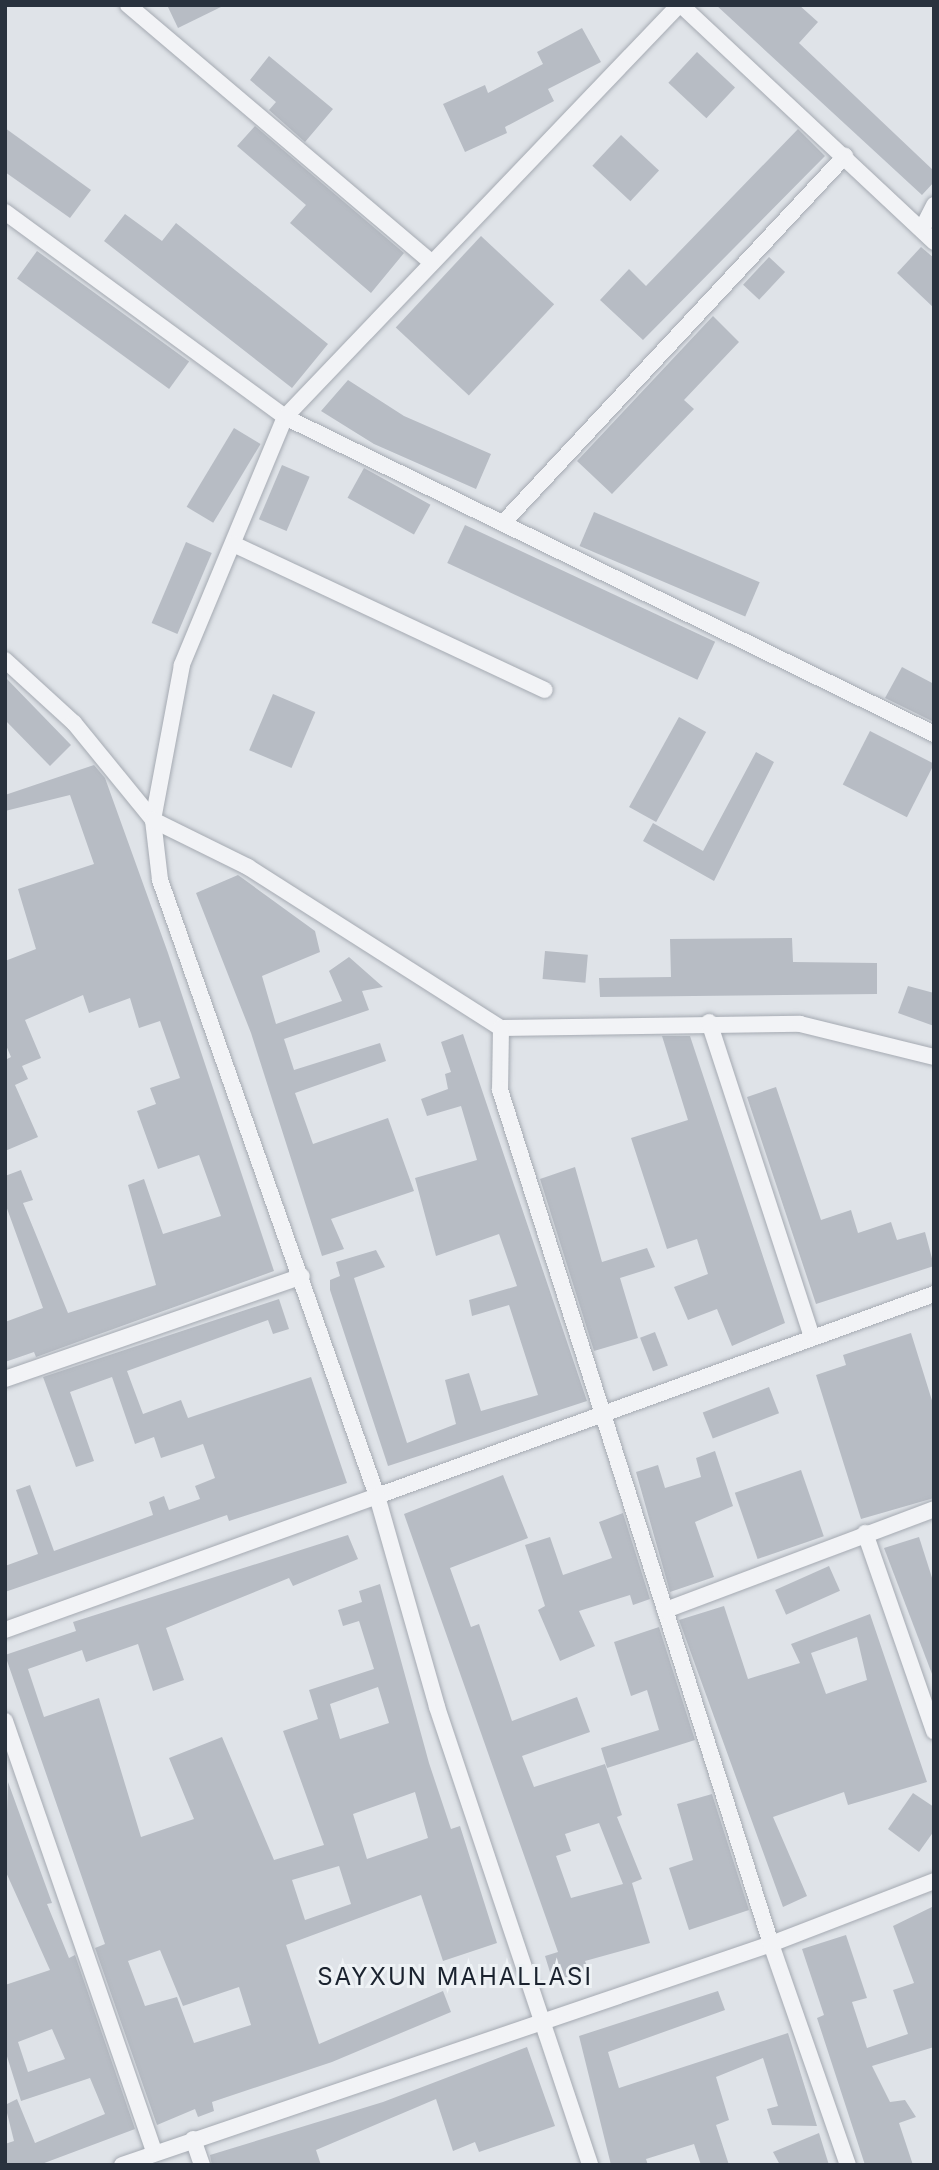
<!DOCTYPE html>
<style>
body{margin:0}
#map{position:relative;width:939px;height:2170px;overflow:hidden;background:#dfe3e8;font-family:Inter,sans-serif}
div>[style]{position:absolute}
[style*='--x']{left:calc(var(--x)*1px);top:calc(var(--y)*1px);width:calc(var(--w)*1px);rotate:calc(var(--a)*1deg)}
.building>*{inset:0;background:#b7bcc4;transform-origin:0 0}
.roads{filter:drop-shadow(0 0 2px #a5aab2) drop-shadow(0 0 2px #a5aab2)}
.street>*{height:16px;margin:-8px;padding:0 8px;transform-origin:8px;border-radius:8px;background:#f2f3f6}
span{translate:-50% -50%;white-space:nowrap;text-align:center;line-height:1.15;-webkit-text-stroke:6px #eef2f5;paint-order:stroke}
.neighbourhood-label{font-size:24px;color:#1b232f;letter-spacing:2px}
.frame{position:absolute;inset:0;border:7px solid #29323e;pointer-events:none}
</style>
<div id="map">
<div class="building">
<div style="clip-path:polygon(167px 5px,225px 5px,178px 28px)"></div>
<div style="clip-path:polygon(716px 5px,799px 5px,818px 22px,799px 43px,934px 171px,934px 182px,922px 195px)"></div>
<div style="clip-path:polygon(582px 28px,601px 62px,548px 89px,554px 101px,505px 127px,507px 133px,465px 152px,443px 104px,485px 85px,488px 93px,543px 64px,537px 52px)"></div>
<div style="left:697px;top:52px;width:52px;height:42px;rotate:43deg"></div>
<div style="clip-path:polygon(269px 56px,333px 109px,305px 142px,269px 110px,276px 102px,250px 80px)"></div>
<div style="clip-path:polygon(255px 126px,404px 253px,371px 293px,290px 223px,306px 205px,237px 146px)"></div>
<div style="clip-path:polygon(5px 128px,91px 190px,70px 218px,5px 172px)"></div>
<div style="clip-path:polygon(798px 129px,825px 156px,643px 340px,600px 300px,629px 269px,646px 286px)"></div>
<div style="left:621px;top:135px;width:52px;height:42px;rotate:43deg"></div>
<div style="clip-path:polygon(125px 214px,162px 241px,176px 223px,328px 344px,292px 388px,104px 241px)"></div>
<div style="left:481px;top:236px;width:100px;height:125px;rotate:43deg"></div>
<div style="clip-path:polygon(921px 247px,934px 258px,934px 308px,897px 273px)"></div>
<div style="left:37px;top:251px;width:188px;height:34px;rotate:36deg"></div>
<div style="left:769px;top:257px;width:22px;height:38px;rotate:43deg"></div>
<div style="clip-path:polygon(713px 316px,739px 342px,684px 400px,694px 409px,612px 494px,577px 461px)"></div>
<div style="clip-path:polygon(348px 380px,404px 416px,491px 454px,476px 489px,374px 444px,321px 411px)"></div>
<div style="left:234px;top:428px;width:31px;height:92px;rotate:31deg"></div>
<div style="left:282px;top:465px;width:30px;height:59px;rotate:23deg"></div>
<div style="left:364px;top:468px;width:76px;height:34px;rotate:29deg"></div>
<div style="left:594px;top:512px;width:180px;height:37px;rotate:23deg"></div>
<div style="left:465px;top:525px;width:276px;height:42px;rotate:25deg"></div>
<div style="left:186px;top:542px;width:28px;height:88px;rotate:23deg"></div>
<div style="clip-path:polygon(902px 667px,934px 684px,934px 722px,885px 698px)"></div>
<div style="clip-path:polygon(5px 677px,71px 745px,50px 766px,5px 720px)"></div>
<div style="left:273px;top:694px;width:46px;height:61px;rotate:23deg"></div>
<div style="left:679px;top:717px;width:31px;height:103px;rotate:29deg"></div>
<div style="left:870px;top:731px;width:72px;height:60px;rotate:27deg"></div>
<div style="clip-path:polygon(756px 752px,774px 762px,714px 881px,643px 841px,653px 823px,703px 851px)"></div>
<div style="clip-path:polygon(94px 765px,105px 778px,168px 953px,274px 1271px,36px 1357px,34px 1352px,5px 1362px,5px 1322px,43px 1308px,5px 1203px,5px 1176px,21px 1170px,33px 1200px,23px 1203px,68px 1313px,156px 1285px,128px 1185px,144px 1179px,163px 1234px,221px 1216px,199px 1155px,158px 1169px,137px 1111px,156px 1104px,150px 1088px,180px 1078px,160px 1021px,139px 1028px,130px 998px,89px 1013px,83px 995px,25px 1020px,41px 1058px,22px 1066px,28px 1079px,15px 1085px,38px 1137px,5px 1151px,5px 1060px,11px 1057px,5px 1043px,5px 961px,36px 949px,18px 889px,94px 864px,70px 795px,5px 811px,5px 795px)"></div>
<div style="clip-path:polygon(238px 875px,315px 931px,320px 952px,262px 976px,276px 1024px,342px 1001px,329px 971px,349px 957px,383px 987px,362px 991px,369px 1010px,284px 1039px,294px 1070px,380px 1043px,386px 1061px,295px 1093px,313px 1144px,388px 1118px,414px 1191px,331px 1219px,344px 1249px,322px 1256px,251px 1033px,196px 893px)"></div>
<div style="clip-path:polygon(792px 938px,793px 962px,877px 963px,877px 994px,600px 997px,599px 978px,671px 977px,670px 939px)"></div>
<div style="left:545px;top:951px;width:43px;height:28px;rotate:5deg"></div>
<div style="clip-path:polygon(908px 986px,934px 993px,934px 1026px,898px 1013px)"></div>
<div style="clip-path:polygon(463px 1034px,587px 1401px,388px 1466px,330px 1290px,330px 1280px,340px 1276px,336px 1262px,376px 1250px,385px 1267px,354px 1278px,407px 1443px,456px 1424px,445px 1380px,469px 1373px,481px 1411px,538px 1395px,509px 1305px,472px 1316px,469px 1300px,517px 1286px,499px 1234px,436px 1256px,415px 1178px,477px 1160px,461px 1106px,427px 1116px,421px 1099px,448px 1089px,445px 1074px,451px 1072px,441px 1042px)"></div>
<div style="clip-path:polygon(662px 1036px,690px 1036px,785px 1323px,732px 1346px,717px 1309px,688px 1320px,674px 1287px,708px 1274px,697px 1239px,667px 1249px,631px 1138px,688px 1120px)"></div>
<div style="clip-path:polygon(776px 1087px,821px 1220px,851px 1210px,858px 1233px,891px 1222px,897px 1240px,925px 1232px,934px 1266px,816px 1304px,747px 1097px)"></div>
<div style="clip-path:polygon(575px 1167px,602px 1262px,647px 1248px,655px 1267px,620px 1278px,638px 1338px,594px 1351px,540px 1179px)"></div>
<div style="clip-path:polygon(279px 1299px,289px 1329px,273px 1334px,268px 1320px,127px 1371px,143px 1414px,181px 1400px,188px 1418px,311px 1377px,347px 1483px,229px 1521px,227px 1515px,5px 1592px,5px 1566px,38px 1554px,16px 1490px,30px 1485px,54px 1551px,153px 1515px,149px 1502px,164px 1496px,169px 1510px,200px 1499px,195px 1486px,215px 1478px,203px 1444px,161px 1458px,154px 1437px,135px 1444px,112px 1377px,70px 1392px,94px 1461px,76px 1467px,43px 1377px)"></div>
<div style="left:655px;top:1332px;width:36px;height:16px;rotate:69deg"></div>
<div style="clip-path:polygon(911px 1333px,934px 1407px,934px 1498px,861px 1519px,816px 1375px,846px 1365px,843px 1355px)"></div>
<div style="left:769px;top:1387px;width:28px;height:71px;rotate:69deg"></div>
<div style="clip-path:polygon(715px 1451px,733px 1506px,695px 1522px,714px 1577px,670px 1592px,636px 1472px,658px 1465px,665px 1488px,701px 1477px,696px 1458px)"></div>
<div style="left:801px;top:1470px;width:70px;height:70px;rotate:71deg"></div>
<div style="clip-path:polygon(evenodd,503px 1475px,528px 1538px,450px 1568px,471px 1627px,479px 1624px,512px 1721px,577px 1697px,590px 1732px,522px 1756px,534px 1787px,605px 1764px,622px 1815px,617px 1817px,642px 1879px,632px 1883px,650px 1943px,585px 1961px,589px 1971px,553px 1982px,545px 1956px,558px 1952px,404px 1514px,503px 1475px,599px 1823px,623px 1884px,571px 1898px,556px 1856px,571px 1851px,565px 1834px,599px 1823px)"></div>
<div style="clip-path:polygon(623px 1513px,650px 1599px,633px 1605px,630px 1595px,579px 1611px,595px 1646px,560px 1661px,538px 1610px,545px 1606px,525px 1545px,550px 1537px,563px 1575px,612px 1558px,599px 1522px)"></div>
<div style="clip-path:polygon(evenodd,348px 1535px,358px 1559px,293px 1586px,289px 1578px,166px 1628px,184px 1680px,153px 1691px,138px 1644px,86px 1662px,82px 1650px,28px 1669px,44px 1717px,99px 1698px,141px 1837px,194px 1819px,169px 1758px,222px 1737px,274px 1860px,324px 1845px,283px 1731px,318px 1719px,309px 1690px,374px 1669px,359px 1621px,343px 1626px,338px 1610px,362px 1602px,359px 1591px,380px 1584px,429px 1763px,451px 1829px,460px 1826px,497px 1943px,443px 1961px,421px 1895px,286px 1945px,319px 2044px,443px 1991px,451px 2012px,332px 2062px,212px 2102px,214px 2111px,198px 2117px,195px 2109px,157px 2125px,95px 1948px,105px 1944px,5px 1655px,76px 1631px,73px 1622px,348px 1535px,378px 1687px,389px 1723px,340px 1739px,330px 1704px,378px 1687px,348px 1535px,415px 1792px,428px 1838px,367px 1859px,353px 1814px,415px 1792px,348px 1535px,339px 1866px,351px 1904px,305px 1920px,292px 1880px,339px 1866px,348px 1535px,160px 1950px,183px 2006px,239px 1987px,251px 2025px,194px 2043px,177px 1997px,145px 2006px,128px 1961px,160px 1950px)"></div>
<div style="clip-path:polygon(919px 1537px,934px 1584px,932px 1674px,884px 1548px)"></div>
<div style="left:829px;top:1566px;width:27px;height:59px;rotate:66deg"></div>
<div style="clip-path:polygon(evenodd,724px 1606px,748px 1679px,800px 1663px,791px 1644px,870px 1614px,927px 1782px,848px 1805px,844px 1792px,773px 1817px,807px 1896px,783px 1907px,679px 1620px,724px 1606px,857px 1637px,867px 1680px,826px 1694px,811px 1653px,857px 1637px)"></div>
<div style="clip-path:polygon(659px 1627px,695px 1740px,607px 1768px,601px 1748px,659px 1730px,647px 1690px,631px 1696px,614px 1642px)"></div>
<div style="clip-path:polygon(evenodd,8px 1782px,52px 1903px,47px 1904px,69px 1958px,75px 1955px,135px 2129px,39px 2165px,5px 2165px,5px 2144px,14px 2141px,5px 2105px,17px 2099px,35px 2143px,105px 2114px,90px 2078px,21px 2101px,5px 2050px,5px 1985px,50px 1970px,5px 1870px,8px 1782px,52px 2029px,65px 2059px,28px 2072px,18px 2042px,52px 2029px)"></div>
<div style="clip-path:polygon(913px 1793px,934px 1807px,934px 1831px,919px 1852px,888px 1829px)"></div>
<div style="clip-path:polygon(712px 1794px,749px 1910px,689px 1930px,669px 1868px,693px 1860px,677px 1804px)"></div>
<div style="clip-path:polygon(934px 1906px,934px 2047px,872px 2066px,890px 2102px,905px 2100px,916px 2117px,899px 2123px,913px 2165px,865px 2165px,817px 2018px,824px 2015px,802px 1949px,846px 1935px,867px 1998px,852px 2002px,867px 2048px,908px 2034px,893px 1990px,914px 1983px,893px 1926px)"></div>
<div style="clip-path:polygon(718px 1991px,725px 2010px,608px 2052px,619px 2088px,788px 2033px,817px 2126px,772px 2125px,767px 2109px,778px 2106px,763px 2058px,716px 2077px,729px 2120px,716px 2125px,729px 2165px,701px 2165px,694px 2144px,646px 2159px,648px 2165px,611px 2165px,579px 2036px)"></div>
<div style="clip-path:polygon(527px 2047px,555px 2126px,479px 2152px,475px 2142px,453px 2151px,436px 2099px,316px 2150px,321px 2165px,212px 2165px,210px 2155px,383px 2102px)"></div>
<div style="clip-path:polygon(819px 2133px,829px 2165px,780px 2165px,773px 2152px)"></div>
</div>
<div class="roads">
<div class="street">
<div style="--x:128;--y:5;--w:396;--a:40.3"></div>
<div style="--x:679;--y:5;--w:570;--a:133.72"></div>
<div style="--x:285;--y:417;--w:269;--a:112.6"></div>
<div style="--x:182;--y:665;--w:158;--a:100.6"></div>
<div style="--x:153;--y:820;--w:60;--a:83.3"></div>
<div style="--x:160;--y:880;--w:653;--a:70.59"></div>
<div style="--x:377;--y:1496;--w:592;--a:-19.93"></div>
<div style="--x:681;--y:5;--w:347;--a:43.1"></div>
<div style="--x:5;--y:212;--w:347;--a:36.2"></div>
<div style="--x:285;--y:417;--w:722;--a:26.03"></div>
<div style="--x:922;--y:229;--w:27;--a:-63"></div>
<div style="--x:503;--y:523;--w:502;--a:-47.02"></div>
<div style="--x:233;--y:544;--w:344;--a:25.1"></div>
<div style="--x:5;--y:660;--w:93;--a:42.4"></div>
<div style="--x:74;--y:723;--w:125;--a:50.8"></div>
<div style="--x:153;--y:820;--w:106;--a:26.3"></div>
<div style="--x:248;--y:867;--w:300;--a:32.5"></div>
<div style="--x:501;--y:1028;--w:299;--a:-0.8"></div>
<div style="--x:800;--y:1024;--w:138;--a:13.8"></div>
<div style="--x:709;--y:1022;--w:328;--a:71.9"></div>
<div style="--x:501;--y:1028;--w:62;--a:90.9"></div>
<div style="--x:500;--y:1090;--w:896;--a:72.39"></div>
<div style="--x:771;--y:1944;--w:234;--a:70.8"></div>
<div style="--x:5;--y:1379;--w:314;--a:-19.1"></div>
<div style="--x:865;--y:1533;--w:210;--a:70.8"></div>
<div style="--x:666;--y:1610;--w:286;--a:-20.6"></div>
<div style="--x:5;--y:1630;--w:395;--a:-19.8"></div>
<div style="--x:377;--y:1496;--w:219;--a:74.1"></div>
<div style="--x:437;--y:1707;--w:483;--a:71.5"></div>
<div style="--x:5;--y:1721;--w:457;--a:70.9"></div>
<div style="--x:193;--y:2139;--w:28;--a:71"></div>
<div style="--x:122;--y:2165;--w:686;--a:-18.8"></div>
<div style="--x:771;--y:1944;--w:175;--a:-21.1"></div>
</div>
</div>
<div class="neighbourhood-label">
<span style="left:455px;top:1977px">SAYXUN MAHALLASI</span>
</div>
<div class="frame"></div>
</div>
